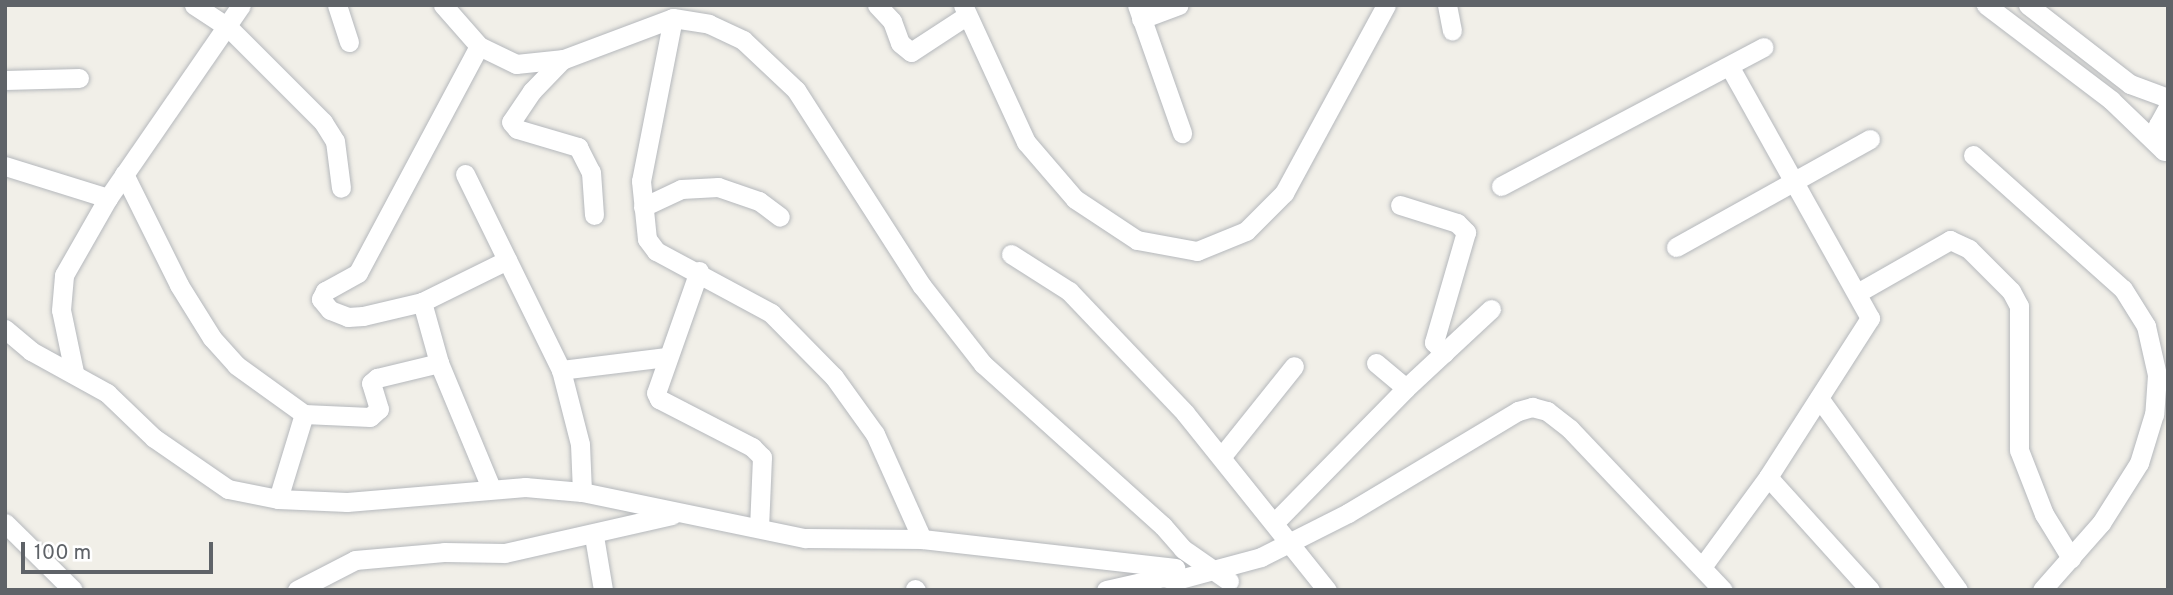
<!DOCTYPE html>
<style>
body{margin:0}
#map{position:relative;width:2173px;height:595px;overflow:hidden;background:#f1efe8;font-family:Overpass,sans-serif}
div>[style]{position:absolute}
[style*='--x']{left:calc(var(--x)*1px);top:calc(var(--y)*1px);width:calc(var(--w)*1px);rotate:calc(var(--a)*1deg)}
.roads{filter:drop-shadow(0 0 2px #b5b8bc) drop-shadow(0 0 2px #b5b8bc)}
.minor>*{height:19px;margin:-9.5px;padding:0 9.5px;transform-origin:9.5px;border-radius:9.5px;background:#fff}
span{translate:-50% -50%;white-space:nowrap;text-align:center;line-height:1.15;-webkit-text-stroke:5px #fff;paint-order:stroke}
.frame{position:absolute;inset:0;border:7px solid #5f6368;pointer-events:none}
.scale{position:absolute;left:21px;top:542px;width:192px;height:32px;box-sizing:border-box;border:4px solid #5f6368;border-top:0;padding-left:9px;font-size:21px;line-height:24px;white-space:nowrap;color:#5f6368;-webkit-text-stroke:5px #fff;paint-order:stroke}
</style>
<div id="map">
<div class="roads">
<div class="minor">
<div style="--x:194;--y:5;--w:42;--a:33.3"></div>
<div style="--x:229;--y:28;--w:133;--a:45"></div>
<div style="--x:323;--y:122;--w:22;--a:58"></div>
<div style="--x:335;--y:141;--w:47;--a:82.7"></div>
<div style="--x:337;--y:5;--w:39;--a:72"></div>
<div style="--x:443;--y:5;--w:55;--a:48.7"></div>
<div style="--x:479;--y:46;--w:41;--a:25.9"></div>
<div style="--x:516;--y:64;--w:48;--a:-5.9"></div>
<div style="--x:564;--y:59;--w:116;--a:-20.6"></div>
<div style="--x:673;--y:18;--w:36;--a:9"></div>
<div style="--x:709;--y:24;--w:38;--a:25"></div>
<div style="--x:743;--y:40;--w:73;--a:43.3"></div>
<div style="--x:796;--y:90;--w:233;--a:57.3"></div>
<div style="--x:922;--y:286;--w:99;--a:52"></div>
<div style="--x:983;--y:364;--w:242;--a:42"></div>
<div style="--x:1163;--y:526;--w:30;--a:49"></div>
<div style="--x:1183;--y:549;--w:56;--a:34.8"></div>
<div style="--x:877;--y:5;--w:22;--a:47"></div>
<div style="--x:892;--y:21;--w:23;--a:70"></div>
<div style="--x:900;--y:43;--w:14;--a:39"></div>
<div style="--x:911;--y:52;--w:66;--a:-33.2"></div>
<div style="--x:963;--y:5;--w:151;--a:65.3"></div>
<div style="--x:1026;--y:142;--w:75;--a:49.3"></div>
<div style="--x:1075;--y:199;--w:74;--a:33.5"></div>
<div style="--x:1137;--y:240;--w:61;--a:10.4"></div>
<div style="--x:1197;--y:251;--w:53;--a:-22.2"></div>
<div style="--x:1246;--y:231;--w:54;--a:-45"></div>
<div style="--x:1284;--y:193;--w:214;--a:-61.5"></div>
<div style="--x:1137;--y:5;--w:136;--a:70.6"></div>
<div style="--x:1447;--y:5;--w:26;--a:79"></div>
<div style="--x:1986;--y:5;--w:157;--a:37.2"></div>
<div style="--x:2111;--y:100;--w:72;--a:43.9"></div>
<div style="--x:2028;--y:5;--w:129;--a:37.8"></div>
<div style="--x:2130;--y:84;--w:40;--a:20.2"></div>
<div style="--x:673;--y:18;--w:166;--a:101.1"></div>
<div style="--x:641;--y:181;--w:58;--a:84.1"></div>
<div style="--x:647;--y:239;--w:15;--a:53"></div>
<div style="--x:656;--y:251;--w:131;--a:28.3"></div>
<div style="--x:771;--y:313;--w:90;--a:45.5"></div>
<div style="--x:834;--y:377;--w:70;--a:54.3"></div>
<div style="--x:875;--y:434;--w:115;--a:65.9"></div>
<div style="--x:1141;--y:19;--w:40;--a:-20.2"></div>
<div style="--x:479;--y:46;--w:257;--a:118.1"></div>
<div style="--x:358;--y:273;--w:38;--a:151"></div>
<div style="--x:325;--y:291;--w:9;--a:117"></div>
<div style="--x:321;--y:299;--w:14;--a:51"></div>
<div style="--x:330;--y:310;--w:19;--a:21"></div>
<div style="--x:348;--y:317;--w:15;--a:-4"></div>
<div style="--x:363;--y:316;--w:61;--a:-13.3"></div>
<div style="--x:422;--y:302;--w:95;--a:-26.3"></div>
<div style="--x:563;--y:59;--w:45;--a:134.1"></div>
<div style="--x:532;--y:91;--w:37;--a:124"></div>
<div style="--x:511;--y:122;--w:9;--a:49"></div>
<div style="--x:517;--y:129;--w:64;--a:16.4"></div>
<div style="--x:578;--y:147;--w:28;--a:63"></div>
<div style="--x:591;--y:172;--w:43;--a:86"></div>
<div style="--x:5;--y:80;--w:74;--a:-1.5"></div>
<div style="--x:2164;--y:151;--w:27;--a:-103"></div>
<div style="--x:2158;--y:125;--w:21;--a:-61"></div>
<div style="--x:1973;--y:155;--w:201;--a:41.8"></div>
<div style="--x:2123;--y:289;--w:44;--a:58.1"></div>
<div style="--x:2146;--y:326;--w:50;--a:77.3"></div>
<div style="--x:2157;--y:375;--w:39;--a:94"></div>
<div style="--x:2154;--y:414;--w:51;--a:107"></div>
<div style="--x:2139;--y:463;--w:71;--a:122.3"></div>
<div style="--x:2101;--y:523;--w:89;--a:131.4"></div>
<div style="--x:5;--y:166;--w:108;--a:17.3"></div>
<div style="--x:124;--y:174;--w:124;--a:63.6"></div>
<div style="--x:179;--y:285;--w:62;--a:58.1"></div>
<div style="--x:212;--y:338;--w:36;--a:48"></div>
<div style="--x:236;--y:365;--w:84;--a:35.8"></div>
<div style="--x:304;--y:414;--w:66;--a:2.6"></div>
<div style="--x:370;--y:417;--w:12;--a:-42"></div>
<div style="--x:379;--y:409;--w:27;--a:-107"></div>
<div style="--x:371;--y:383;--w:8;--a:-40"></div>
<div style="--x:377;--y:378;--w:64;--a:-13.6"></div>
<div style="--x:465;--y:174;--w:218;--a:63.9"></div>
<div style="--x:561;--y:370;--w:76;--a:75.6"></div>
<div style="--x:580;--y:444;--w:48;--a:87.6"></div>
<div style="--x:1501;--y:186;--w:297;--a:-27.9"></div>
<div style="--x:1400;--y:205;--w:60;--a:17.5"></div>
<div style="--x:1457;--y:223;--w:13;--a:45"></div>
<div style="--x:1466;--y:232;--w:115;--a:106.2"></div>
<div style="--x:1434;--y:342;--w:15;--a:48"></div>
<div style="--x:643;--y:207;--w:42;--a:-25.3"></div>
<div style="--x:681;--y:189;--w:37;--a:-3"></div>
<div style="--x:718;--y:187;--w:43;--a:18.9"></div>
<div style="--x:759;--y:201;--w:26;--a:37"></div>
<div style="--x:1676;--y:247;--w:222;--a:-29.1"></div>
<div style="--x:1011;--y:254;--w:69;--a:32.5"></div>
<div style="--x:1069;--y:291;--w:168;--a:46.4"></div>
<div style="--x:1185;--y:413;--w:227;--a:51.3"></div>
<div style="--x:699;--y:271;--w:129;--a:109.4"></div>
<div style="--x:656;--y:393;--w:7;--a:63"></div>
<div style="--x:659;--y:399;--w:105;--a:27.3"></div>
<div style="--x:752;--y:447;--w:14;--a:45"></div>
<div style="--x:762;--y:457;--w:71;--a:92.4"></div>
<div style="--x:1859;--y:292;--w:105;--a:-29.7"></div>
<div style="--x:1950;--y:240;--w:21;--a:25"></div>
<div style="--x:1969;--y:249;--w:59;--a:45"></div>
<div style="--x:2011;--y:291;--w:17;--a:62"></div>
<div style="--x:2019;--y:306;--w:144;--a:90"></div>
<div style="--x:2019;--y:450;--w:69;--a:68.7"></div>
<div style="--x:2044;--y:514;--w:52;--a:58.5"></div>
<div style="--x:422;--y:302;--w:63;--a:74.4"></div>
<div style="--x:439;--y:363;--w:135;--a:67.4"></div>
<div style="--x:5;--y:329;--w:34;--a:40"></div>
<div style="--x:31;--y:351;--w:87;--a:28.9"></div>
<div style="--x:107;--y:393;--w:65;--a:43.8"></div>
<div style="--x:154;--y:438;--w:90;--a:34.6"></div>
<div style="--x:228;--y:489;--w:51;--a:11.3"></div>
<div style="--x:278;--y:499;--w:69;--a:2.5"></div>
<div style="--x:347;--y:502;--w:179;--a:-4.8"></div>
<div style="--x:525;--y:487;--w:57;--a:5"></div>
<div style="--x:582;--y:492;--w:228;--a:11.7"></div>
<div style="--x:805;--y:538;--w:117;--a:0.5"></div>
<div style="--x:922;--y:539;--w:255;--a:6.5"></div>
<div style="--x:1376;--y:363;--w:39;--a:40"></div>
<div style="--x:561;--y:370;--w:107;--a:-7"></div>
<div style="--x:74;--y:372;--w:63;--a:-101.8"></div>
<div style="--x:61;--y:310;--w:35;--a:-85"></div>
<div style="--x:64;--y:275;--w:89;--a:-60.3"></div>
<div style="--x:108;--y:198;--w:234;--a:-55.4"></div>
<div style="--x:1819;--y:398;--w:237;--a:54.1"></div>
<div style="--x:1222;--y:456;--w:115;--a:-51.3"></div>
<div style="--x:1768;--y:477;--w:152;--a:47.9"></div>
<div style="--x:278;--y:499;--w:89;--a:-73"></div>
<div style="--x:1275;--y:522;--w:187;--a:-45.6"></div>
<div style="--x:1406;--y:388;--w:116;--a:-42.9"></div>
<div style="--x:5;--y:523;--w:95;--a:44.6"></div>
<div style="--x:594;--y:536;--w:55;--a:80.5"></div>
<div style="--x:1702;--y:567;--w:112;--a:-53.7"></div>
<div style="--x:1768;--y:477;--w:189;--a:-57.3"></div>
<div style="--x:1870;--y:318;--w:287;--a:-119.2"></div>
<div style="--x:915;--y:589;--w:1;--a:45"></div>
<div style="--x:297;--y:590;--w:65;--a:-27.3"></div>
<div style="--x:355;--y:560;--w:89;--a:-5.1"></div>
<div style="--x:444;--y:552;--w:61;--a:0.9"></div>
<div style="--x:505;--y:553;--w:171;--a:-12.8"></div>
<div style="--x:1106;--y:590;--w:58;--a:-12.8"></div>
<div style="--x:1163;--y:577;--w:13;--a:13"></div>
<div style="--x:1176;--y:580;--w:88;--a:-15.1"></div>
<div style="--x:1261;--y:557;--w:97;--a:-26.8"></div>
<div style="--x:1348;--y:513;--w:198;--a:-31"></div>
<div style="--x:1518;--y:411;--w:15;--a:-16"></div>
<div style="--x:1532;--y:407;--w:16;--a:15"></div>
<div style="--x:1547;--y:411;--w:29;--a:38"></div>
<div style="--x:1570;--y:429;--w:222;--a:46.5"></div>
</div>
</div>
<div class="frame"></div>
<div class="scale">100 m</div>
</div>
